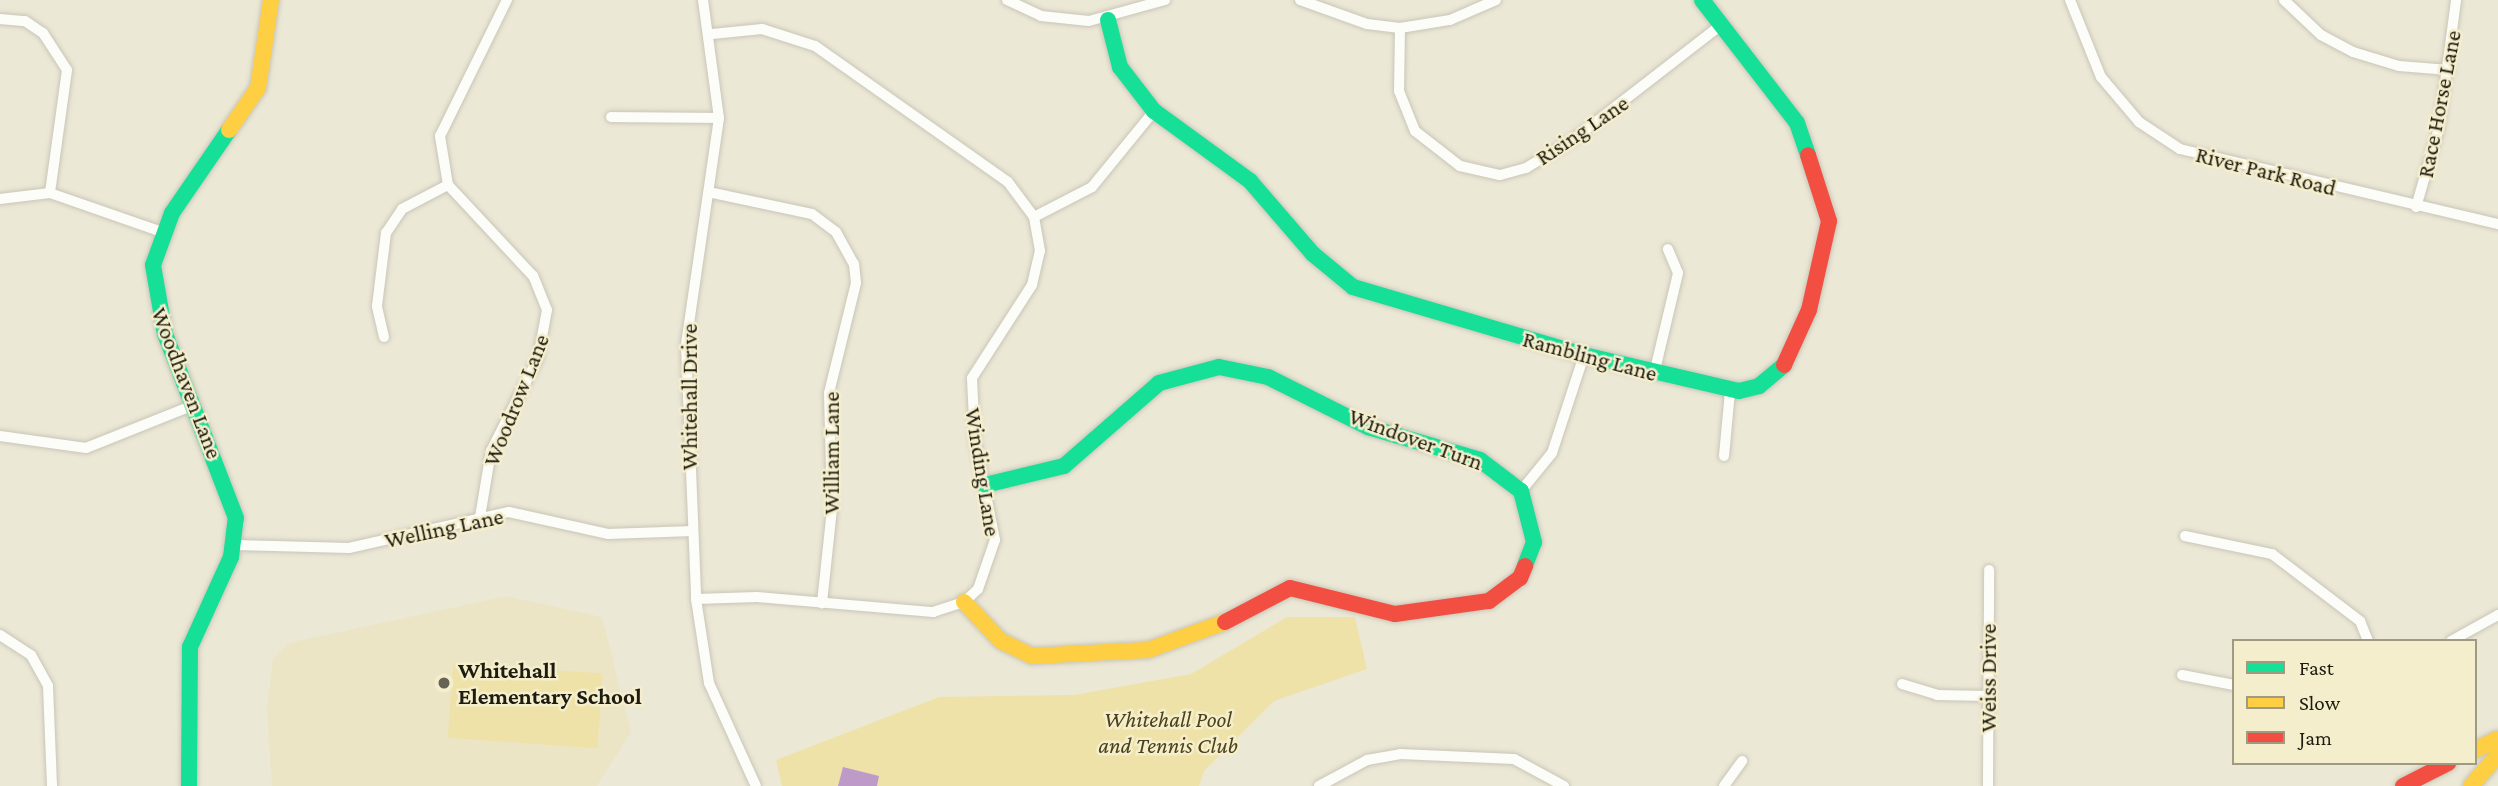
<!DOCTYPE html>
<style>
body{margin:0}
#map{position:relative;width:2498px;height:786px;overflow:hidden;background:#ece8d6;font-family:"Crimson Pro",serif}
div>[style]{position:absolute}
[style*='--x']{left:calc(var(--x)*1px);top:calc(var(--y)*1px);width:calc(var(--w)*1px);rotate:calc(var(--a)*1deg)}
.built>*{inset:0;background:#ebe5c6}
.green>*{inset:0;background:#eee2a8;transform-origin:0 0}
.water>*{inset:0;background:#be9ac9}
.roads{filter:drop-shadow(0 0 2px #c9c6b8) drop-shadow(0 0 2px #c9c6b8)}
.street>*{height:10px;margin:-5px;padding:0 5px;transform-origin:5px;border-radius:5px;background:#fcfcf9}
.fast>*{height:16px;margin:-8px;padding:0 8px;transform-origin:8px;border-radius:8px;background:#16e098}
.slow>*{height:16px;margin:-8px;padding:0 8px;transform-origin:8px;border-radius:8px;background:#ffcf43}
.jam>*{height:16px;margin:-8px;padding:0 8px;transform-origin:8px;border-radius:8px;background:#f24e42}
.dots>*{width:19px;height:19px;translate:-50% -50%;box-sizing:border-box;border:4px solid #f5eecd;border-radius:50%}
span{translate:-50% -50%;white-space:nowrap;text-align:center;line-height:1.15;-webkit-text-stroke:5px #f5eecd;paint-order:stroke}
.street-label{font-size:23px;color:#1e1c10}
.poi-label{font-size:23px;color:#1e1c10;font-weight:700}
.left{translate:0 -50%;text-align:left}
.park-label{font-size:23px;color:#4b4219;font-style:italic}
.legend{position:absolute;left:2232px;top:639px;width:245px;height:126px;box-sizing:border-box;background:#f5eecd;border:2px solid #9f9a81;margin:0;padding:9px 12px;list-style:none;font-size:21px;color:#1e1c10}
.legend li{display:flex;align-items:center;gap:14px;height:35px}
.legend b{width:35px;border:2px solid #9f9a81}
</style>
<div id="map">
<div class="built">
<div style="clip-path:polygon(507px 596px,602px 617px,631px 732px,597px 786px,272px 786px,267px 709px,273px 658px,288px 643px)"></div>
</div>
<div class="green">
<div style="clip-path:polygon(1287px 617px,1355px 617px,1367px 669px,1274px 701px,1204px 771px,1199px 786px,782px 786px,776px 760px,939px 697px,1074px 695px,1191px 674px)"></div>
<div style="left:453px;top:663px;width:150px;height:75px;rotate:4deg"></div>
</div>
<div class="water">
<div style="clip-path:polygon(843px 767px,879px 776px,877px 786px,838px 786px)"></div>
</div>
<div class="roads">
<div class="street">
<div style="--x:703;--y:0;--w:119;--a:82.3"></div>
<div style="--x:719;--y:118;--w:229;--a:98.3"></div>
<div style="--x:686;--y:345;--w:254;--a:87.7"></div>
<div style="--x:696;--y:599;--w:85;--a:81.2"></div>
<div style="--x:709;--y:683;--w:113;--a:65.5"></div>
<div style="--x:1007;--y:0;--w:38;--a:25"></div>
<div style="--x:1041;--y:16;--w:48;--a:5.9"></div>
<div style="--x:1089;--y:21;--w:79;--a:-15.4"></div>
<div style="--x:1300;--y:0;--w:71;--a:19.7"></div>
<div style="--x:1367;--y:24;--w:33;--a:7"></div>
<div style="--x:1400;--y:28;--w:51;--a:-9.1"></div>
<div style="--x:1450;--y:20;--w:50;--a:-23.5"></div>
<div style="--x:2070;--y:0;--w:83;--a:68.1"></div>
<div style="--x:2101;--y:77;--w:59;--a:49.8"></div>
<div style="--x:2139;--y:122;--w:49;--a:33.4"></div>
<div style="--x:2180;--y:149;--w:327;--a:13.3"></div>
<div style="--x:2284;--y:0;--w:51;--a:43.4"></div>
<div style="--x:2321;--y:35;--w:36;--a:28"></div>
<div style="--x:2353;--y:52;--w:48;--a:16.9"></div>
<div style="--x:2399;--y:66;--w:50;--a:4.6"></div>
<div style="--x:0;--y:19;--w:25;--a:5"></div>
<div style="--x:25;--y:21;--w:22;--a:34"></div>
<div style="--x:43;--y:33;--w:44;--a:57"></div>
<div style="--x:67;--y:70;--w:124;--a:97.9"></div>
<div style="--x:1400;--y:28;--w:63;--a:90.9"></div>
<div style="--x:1399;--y:91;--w:43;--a:68.2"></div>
<div style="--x:1415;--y:131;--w:57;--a:37.9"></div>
<div style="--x:1460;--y:166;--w:41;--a:12.7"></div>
<div style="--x:1500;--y:175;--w:27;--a:-15"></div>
<div style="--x:1526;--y:168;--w:56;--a:-31.1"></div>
<div style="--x:1574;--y:139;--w:186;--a:-37.8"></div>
<div style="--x:611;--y:117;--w:108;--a:0.5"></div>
<div style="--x:713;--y:193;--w:101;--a:12"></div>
<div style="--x:812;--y:214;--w:30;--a:37"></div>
<div style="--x:836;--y:232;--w:37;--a:61"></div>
<div style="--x:854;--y:264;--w:19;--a:84"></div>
<div style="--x:856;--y:283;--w:113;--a:103.8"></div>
<div style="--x:829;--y:393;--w:116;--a:88.5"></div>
<div style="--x:832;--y:509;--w:95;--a:96.1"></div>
<div style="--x:0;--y:199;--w:50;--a:-6.8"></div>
<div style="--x:50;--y:193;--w:119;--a:19.2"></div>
<div style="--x:2416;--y:207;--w:82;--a:-73.8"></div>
<div style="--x:2439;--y:128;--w:129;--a:-82.4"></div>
<div style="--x:1034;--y:217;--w:65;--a:-27.3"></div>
<div style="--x:1092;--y:187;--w:98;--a:-50.8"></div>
<div style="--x:384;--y:337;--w:32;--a:-103"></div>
<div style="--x:377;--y:306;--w:74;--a:-83"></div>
<div style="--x:386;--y:233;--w:29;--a:-56"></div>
<div style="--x:402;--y:209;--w:52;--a:-27.6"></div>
<div style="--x:1654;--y:374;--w:104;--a:-76.6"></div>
<div style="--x:1678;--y:273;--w:26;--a:-113"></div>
<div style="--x:0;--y:436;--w:87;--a:7.9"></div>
<div style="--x:86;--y:448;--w:113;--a:-21.8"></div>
<div style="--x:1724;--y:456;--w:65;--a:-84.7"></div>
<div style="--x:1521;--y:491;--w:49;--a:-50.8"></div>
<div style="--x:1552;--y:453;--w:103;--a:-71.9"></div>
<div style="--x:480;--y:517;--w:67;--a:-80.5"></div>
<div style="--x:491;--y:451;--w:104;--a:-63.2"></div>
<div style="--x:538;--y:358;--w:49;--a:-79.4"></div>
<div style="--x:547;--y:310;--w:37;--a:-112"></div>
<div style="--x:533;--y:276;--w:125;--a:-133"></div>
<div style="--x:448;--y:185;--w:50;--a:-99.3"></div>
<div style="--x:440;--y:136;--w:152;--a:-63.8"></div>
<div style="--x:2185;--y:536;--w:89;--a:11.7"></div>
<div style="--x:2272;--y:554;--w:111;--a:37.3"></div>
<div style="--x:2360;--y:621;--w:22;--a:68"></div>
<div style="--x:235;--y:545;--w:114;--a:1.5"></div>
<div style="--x:349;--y:548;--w:164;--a:-12.7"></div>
<div style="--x:509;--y:512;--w:101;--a:12.5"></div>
<div style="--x:608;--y:534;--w:85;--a:-2"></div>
<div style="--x:696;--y:599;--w:61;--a:-1.9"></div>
<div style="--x:757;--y:597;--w:177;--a:4.9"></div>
<div style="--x:933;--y:612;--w:33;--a:-18"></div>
<div style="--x:964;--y:602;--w:19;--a:-43"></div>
<div style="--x:978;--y:589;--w:52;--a:-70.9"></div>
<div style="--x:995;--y:540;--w:102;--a:-101.3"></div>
<div style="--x:975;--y:440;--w:62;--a:-92.8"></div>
<div style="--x:972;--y:378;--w:111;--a:-57.2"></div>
<div style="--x:1032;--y:285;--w:35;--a:-77"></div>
<div style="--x:1040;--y:251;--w:35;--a:-100"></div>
<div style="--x:1034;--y:217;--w:44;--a:-126.6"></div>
<div style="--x:1008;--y:182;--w:236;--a:-144.8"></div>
<div style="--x:815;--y:46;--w:56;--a:-162.2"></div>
<div style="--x:762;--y:29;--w:50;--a:174.3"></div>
<div style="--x:0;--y:635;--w:37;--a:33"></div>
<div style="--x:31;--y:655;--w:35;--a:61"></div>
<div style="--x:48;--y:686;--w:100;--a:87.7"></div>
<div style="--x:2451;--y:641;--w:54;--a:-29"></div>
<div style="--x:2182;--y:675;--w:53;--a:10.9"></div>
<div style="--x:1902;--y:684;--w:37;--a:17"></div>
<div style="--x:1937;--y:695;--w:51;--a:1.1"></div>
<div style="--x:1319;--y:786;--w:55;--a:-28.4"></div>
<div style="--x:1367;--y:760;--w:34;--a:-10"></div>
<div style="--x:1400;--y:754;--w:114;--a:2.5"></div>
<div style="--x:1514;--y:759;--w:57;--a:28.4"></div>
<div style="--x:1724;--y:786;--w:31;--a:-54"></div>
<div style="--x:1988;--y:786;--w:216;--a:-89.7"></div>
</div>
<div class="fast">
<div style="--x:1702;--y:0;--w:155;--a:52.3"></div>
<div style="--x:1797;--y:123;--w:34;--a:71"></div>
<div style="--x:1108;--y:20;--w:49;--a:75.7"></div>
<div style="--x:1120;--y:67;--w:56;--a:52.3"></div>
<div style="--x:1154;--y:111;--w:119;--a:36.1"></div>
<div style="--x:1250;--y:181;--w:96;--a:49.2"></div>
<div style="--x:1313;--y:254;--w:52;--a:39.5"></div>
<div style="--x:1353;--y:287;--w:241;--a:16.4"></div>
<div style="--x:1584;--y:355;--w:159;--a:13.1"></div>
<div style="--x:1739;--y:391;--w:21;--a:-14"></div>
<div style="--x:1759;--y:386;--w:33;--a:-40"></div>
<div style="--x:985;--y:485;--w:81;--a:-13.5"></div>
<div style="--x:1064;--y:466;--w:126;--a:-41.1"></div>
<div style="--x:1159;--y:383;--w:62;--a:-14.9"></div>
<div style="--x:1219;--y:367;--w:50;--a:11.5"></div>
<div style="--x:1268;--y:377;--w:112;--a:26.6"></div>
<div style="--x:1368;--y:427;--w:117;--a:16.4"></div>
<div style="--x:1480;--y:460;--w:51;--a:37.1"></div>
<div style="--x:1521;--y:491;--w:53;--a:75.7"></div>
<div style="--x:1534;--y:542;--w:26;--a:111"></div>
<div style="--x:189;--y:786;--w:139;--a:-89.6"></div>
<div style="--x:190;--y:647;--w:99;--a:-65.5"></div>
<div style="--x:231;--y:557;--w:39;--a:-83"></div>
<div style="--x:236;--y:518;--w:197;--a:-111.1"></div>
<div style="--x:165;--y:334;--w:70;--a:-99.9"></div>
<div style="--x:153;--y:265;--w:55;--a:-69.9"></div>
<div style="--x:172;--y:213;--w:101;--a:-55.5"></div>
</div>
<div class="slow">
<div style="--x:229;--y:130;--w:51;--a:-55.4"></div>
<div style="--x:258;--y:88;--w:89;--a:-81.6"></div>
<div style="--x:964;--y:602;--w:54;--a:46.5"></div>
<div style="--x:1001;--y:641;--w:34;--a:26"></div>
<div style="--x:1032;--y:656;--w:116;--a:-3"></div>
<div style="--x:1148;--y:650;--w:82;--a:-20"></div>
<div style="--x:2475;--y:750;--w:25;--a:-26"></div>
<div style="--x:2471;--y:786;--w:41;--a:-48.9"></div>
</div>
<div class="jam">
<div style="--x:1784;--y:365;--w:60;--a:-65.6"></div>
<div style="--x:1809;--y:310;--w:91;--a:-77.3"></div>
<div style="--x:1829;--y:221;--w:69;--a:-107.7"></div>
<div style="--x:1225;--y:622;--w:73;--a:-27.6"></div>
<div style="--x:1290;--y:588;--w:108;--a:13.9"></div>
<div style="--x:1395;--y:614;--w:95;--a:-7.9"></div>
<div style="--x:1489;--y:601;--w:39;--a:-37"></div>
<div style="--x:1520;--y:578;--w:13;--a:-67"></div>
<div style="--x:2403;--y:786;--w:51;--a:-27.1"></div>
</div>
</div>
<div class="dots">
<div style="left:444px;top:683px;background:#666355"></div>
</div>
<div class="street-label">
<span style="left:2439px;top:104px;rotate:-79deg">Race Horse Lane</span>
<span style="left:1582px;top:130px;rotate:-34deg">Rising Lane</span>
<span style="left:2266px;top:171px;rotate:14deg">River Park Road</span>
<span style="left:1590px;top:356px;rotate:15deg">Rambling Lane</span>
<span style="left:187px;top:383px;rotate:69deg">Woodhaven Lane</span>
<span style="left:689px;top:397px;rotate:-90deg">Whitehall Drive</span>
<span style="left:516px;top:400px;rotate:-68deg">Woodrow Lane</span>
<span style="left:1416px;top:439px;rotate:20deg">Windover Turn</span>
<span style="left:831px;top:453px;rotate:-90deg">William Lane</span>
<span style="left:983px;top:472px;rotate:81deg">Winding Lane</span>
<span style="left:444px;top:528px;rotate:-12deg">Welling Lane</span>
<span style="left:1988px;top:678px;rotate:-90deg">Weiss Drive</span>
</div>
<div class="poi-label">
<span class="left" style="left:458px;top:683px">Whitehall<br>Elementary School</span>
</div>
<div class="park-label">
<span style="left:1168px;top:732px">Whitehall Pool<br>and Tennis Club</span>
</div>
<ul class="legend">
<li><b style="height:9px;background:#16e098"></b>Fast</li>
<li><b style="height:9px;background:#ffcf43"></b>Slow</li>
<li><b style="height:9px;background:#f24e42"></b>Jam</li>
</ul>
</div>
